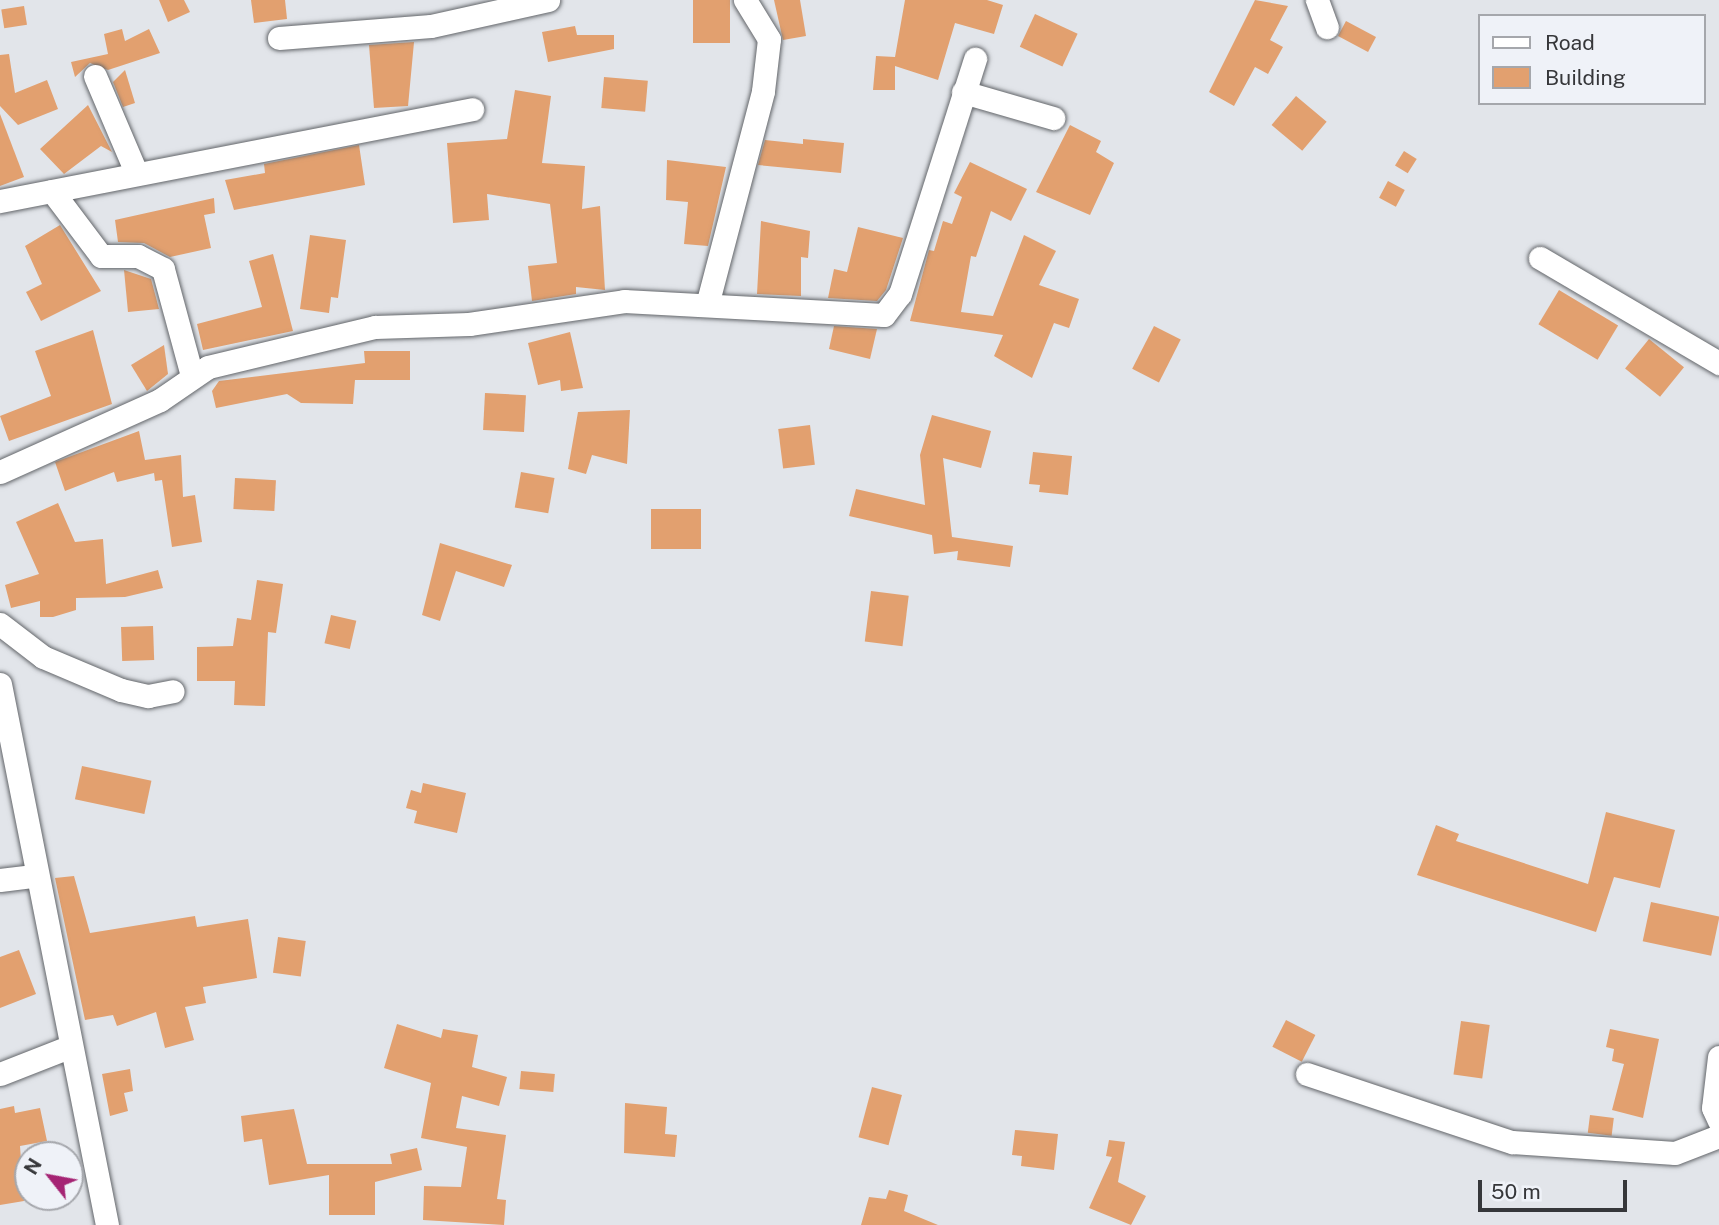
<!DOCTYPE html>
<style>
body{margin:0}
#map{position:relative;width:1719px;height:1225px;overflow:hidden;background:#e2e5ea;font-family:"Public Sans",sans-serif}
div>[style]{position:absolute}
[style*='--x']{left:calc(var(--x)*1px);top:calc(var(--y)*1px);width:calc(var(--w)*1px);rotate:calc(var(--a)*1deg)}
.building>*{inset:0;background:#e2a06f;transform-origin:0 0}
.roads{filter:drop-shadow(0 0 2px #63666a) drop-shadow(0 0 2px #63666a)}
.minor>*{height:23px;margin:-11.5px;padding:0 11.5px;transform-origin:11.5px;border-radius:11.5px;background:#fff}
span{translate:-50% -50%;white-space:nowrap;text-align:center;line-height:1.15;-webkit-text-stroke:6px #eff2f8;paint-order:stroke}
.legend{position:absolute;left:1478px;top:14px;width:228px;height:91px;box-sizing:border-box;background:#eff2f8;border:2px solid #a5a7ac;margin:0;padding:9px 12px;list-style:none;font-size:21px;color:#36373a}
.legend li{display:flex;align-items:center;gap:14px;height:35px}
.legend b{width:35px;border:2px solid #a5a7ac}
.north{position:absolute;left:14px;top:1141px;width:70px;height:70px;box-sizing:border-box;background:#eff2f8;border:2px solid #a5a7ac;border-radius:50%;rotate:301deg;font-size:19px;font-weight:700;line-height:28px;text-align:center;color:#36373a}
.north::after{content:'';display:block;margin:auto;width:24px;height:32px;background:#a52474;clip-path:polygon(50% 0,100% 100%,50% 72%,0 100%)}
.scale{position:absolute;left:1478px;top:1180px;width:149px;height:32px;box-sizing:border-box;border:4px solid #36373a;border-top:0;padding-left:9px;font-size:21px;line-height:24px;white-space:nowrap;color:#36373a;-webkit-text-stroke:5px #eff2f8;paint-order:stroke}
</style>
<div id="map">
<div class="building">
<div style="clip-path:polygon(159px 0,184px 0,190px 12px,168px 22px)"></div>
<div style="clip-path:polygon(251px 0,285px 0,287px 19px,254px 23px)"></div>
<div style="left:693px;top:0;width:37px;height:43px"></div>
<div style="clip-path:polygon(774px 0,800px 0,806px 36px,783px 40px)"></div>
<div style="clip-path:polygon(905px 0,987px 0,1003px 5px,994px 34px,955px 23px,938px 80px,895px 66px,895px 90px,873px 90px,876px 56px,895px 57px)"></div>
<div style="clip-path:polygon(1255px 0,1288px 6px,1270px 40px,1283px 47px,1268px 74px,1255px 67px,1234px 106px,1209px 92px)"></div>
<div style="left:24px;top:6px;width:19px;height:23px;rotate:81deg"></div>
<div style="left:1035px;top:14px;width:47px;height:36px;rotate:25deg"></div>
<div style="left:1346px;top:21px;width:34px;height:17px;rotate:28deg"></div>
<div style="clip-path:polygon(575px 26px,577px 35px,614px 35px,614px 49px,548px 62px,542px 32px)"></div>
<div style="clip-path:polygon(122px 29px,125px 41px,149px 29px,160px 53px,108px 70px,90px 63px,75px 77px,71px 62px,108px 54px,104px 34px)"></div>
<div style="clip-path:polygon(414px 42px,408px 106px,374px 108px,369px 45px)"></div>
<div style="clip-path:polygon(9px 54px,15px 93px,47px 80px,58px 109px,18px 125px,0 106px,0 55px)"></div>
<div style="clip-path:polygon(125px 70px,135px 103px,123px 107px,113px 82px)"></div>
<div style="left:604px;top:77px;width:44px;height:31px;rotate:5deg"></div>
<div style="clip-path:polygon(515px 90px,551px 96px,542px 163px,585px 166px,582px 209px,600px 206px,605px 290px,576px 287px,576px 294px,532px 301px,528px 266px,557px 263px,550px 204px,487px 194px,489px 220px,453px 223px,447px 143px,507px 139px)"></div>
<div style="left:1296px;top:96px;width:40px;height:38px;rotate:40deg"></div>
<div style="clip-path:polygon(88px 105px,112px 152px,101px 146px,64px 174px,40px 149px)"></div>
<div style="clip-path:polygon(0 114px,24px 177px,0 186px)"></div>
<div style="clip-path:polygon(1070px 125px,1101px 141px,1096px 152px,1114px 163px,1090px 215px,1036px 192px)"></div>
<div style="clip-path:polygon(803px 139px,844px 143px,841px 173px,758px 165px,765px 140px,803px 144px)"></div>
<div style="clip-path:polygon(359px 145px,365px 185px,234px 210px,225px 180px,265px 173px,264px 164px)"></div>
<div style="left:1404px;top:151px;width:15px;height:17px;rotate:32deg"></div>
<div style="clip-path:polygon(667px 160px,726px 167px,708px 246px,684px 244px,688px 202px,666px 200px)"></div>
<div style="clip-path:polygon(970px 162px,1027px 189px,1011px 221px,991px 211px,976px 257px,971px 256px,961px 312px,993px 316px,1024px 235px,1056px 251px,1039px 285px,1079px 299px,1069px 328px,1054px 323px,1032px 378px,994px 356px,1003px 335px,910px 321px,929px 250px,934px 251px,943px 221px,952px 224px,962px 197px,954px 193px)"></div>
<div style="left:1388px;top:181px;width:19px;height:19px;rotate:28deg"></div>
<div style="clip-path:polygon(214px 198px,215px 213px,204px 215px,211px 248px,170px 257px,144px 243px,118px 242px,115px 220px)"></div>
<div style="clip-path:polygon(761px 221px,810px 231px,808px 258px,801px 257px,801px 296px,757px 294px)"></div>
<div style="clip-path:polygon(60px 225px,101px 291px,41px 321px,26px 292px,42px 284px,25px 246px)"></div>
<div style="clip-path:polygon(858px 227px,903px 238px,886px 290px,877px 301px,828px 298px,834px 269px,847px 272px)"></div>
<div style="clip-path:polygon(310px 235px,346px 240px,338px 298px,331px 297px,329px 313px,300px 309px)"></div>
<div style="clip-path:polygon(273px 254px,293px 331px,203px 350px,197px 324px,262px 307px,249px 261px)"></div>
<div style="clip-path:polygon(124px 270px,151px 279px,159px 309px,128px 312px)"></div>
<div style="left:1559px;top:290px;width:69px;height:40px;rotate:31deg"></div>
<div style="clip-path:polygon(834px 326px,877px 329px,870px 359px,829px 349px)"></div>
<div style="left:1154px;top:326px;width:30px;height:48px;rotate:27deg"></div>
<div style="clip-path:polygon(93px 330px,112px 404px,9px 441px,0 416px,51px 396px,35px 351px)"></div>
<div style="clip-path:polygon(570px 332px,583px 388px,561px 391px,560px 380px,538px 385px,528px 343px)"></div>
<div style="left:1649px;top:339px;width:45px;height:38px;rotate:39deg"></div>
<div style="clip-path:polygon(164px 345px,168px 374px,147px 391px,131px 365px)"></div>
<div style="clip-path:polygon(364px 351px,410px 351px,410px 380px,355px 380px,353px 404px,301px 403px,287px 394px,216px 408px,212px 391px,219px 381px,365px 363px)"></div>
<div style="left:485px;top:393px;width:41px;height:37px;rotate:3deg"></div>
<div style="clip-path:polygon(630px 410px,627px 464px,592px 455px,586px 474px,568px 469px,578px 412px)"></div>
<div style="clip-path:polygon(932px 415px,991px 431px,981px 468px,943px 458px,952px 537px,1013px 546px,1010px 567px,957px 560px,958px 551px,934px 554px,932px 535px,849px 516px,856px 489px,925px 505px,920px 455px)"></div>
<div style="left:810px;top:425px;width:40px;height:32px;rotate:83deg"></div>
<div style="clip-path:polygon(139px 431px,145px 460px,181px 455px,183px 497px,195px 495px,202px 542px,172px 547px,162px 480px,155px 481px,154px 473px,117px 482px,114px 472px,65px 491px,55px 462px)"></div>
<div style="clip-path:polygon(1033px 452px,1072px 456px,1068px 495px,1039px 492px,1040px 485px,1029px 484px)"></div>
<div style="left:521px;top:472px;width:34px;height:36px;rotate:10deg"></div>
<div style="left:235px;top:478px;width:41px;height:31px;rotate:3deg"></div>
<div style="clip-path:polygon(58px 503px,75px 542px,103px 539px,106px 584px,158px 570px,163px 588px,125px 597px,76px 598px,76px 610px,53px 617px,40px 617px,40px 601px,11px 608px,5px 585px,39px 574px,16px 522px)"></div>
<div style="left:651px;top:509px;width:50px;height:40px"></div>
<div style="clip-path:polygon(440px 543px,512px 565px,504px 587px,456px 571px,440px 621px,422px 615px)"></div>
<div style="clip-path:polygon(257px 580px,283px 584px,276px 633px,268px 632px,265px 706px,234px 705px,235px 681px,197px 681px,197px 647px,233px 646px,237px 618px,251px 620px)"></div>
<div style="left:871px;top:591px;width:38px;height:51px;rotate:7deg"></div>
<div style="left:331px;top:615px;width:26px;height:29px;rotate:13deg"></div>
<div style="left:153px;top:626px;width:34px;height:32px;rotate:88deg"></div>
<div style="left:82px;top:766px;width:71px;height:34px;rotate:12deg"></div>
<div style="clip-path:polygon(423px 783px,466px 793px,457px 833px,414px 823px,417px 811px,406px 808px,411px 790px,421px 793px)"></div>
<div style="clip-path:polygon(1606px 812px,1675px 830px,1660px 888px,1614px 877px,1596px 932px,1417px 875px,1436px 825px,1459px 834px,1456px 841px,1588px 884px)"></div>
<div style="clip-path:polygon(74px 876px,90px 933px,195px 916px,197px 927px,248px 919px,257px 978px,203px 987px,206px 1003px,185px 1007px,194px 1040px,165px 1048px,156px 1012px,117px 1026px,113px 1015px,85px 1020px,55px 878px)"></div>
<div style="left:1651px;top:902px;width:70px;height:40px;rotate:12deg"></div>
<div style="left:278px;top:937px;width:28px;height:36px;rotate:8deg"></div>
<div style="clip-path:polygon(19px 950px,36px 994px,0 1008px,0 957px)"></div>
<div style="left:1286px;top:1020px;width:33px;height:30px;rotate:27deg"></div>
<div style="left:1461px;top:1021px;width:29px;height:54px;rotate:8deg"></div>
<div style="clip-path:polygon(397px 1024px,441px 1038px,443px 1029px,478px 1035px,472px 1067px,507px 1077px,499px 1106px,462px 1096px,456px 1128px,506px 1135px,497px 1199px,506px 1200px,504px 1225px,423px 1220px,424px 1186px,461px 1187px,467px 1147px,421px 1138px,431px 1083px,384px 1068px)"></div>
<div style="clip-path:polygon(1610px 1029px,1659px 1039px,1643px 1118px,1612px 1110px,1624px 1064px,1612px 1061px,1614px 1049px,1606px 1047px)"></div>
<div style="clip-path:polygon(130px 1069px,133px 1091px,124px 1093px,128px 1111px,110px 1116px,102px 1074px)"></div>
<div style="left:521px;top:1071px;width:34px;height:18px;rotate:5deg"></div>
<div style="left:872px;top:1087px;width:31px;height:52px;rotate:15deg"></div>
<div style="clip-path:polygon(625px 1103px,667px 1107px,665px 1134px,677px 1135px,675px 1157px,624px 1153px)"></div>
<div style="clip-path:polygon(14px 1106px,15px 1113px,40px 1108px,47px 1141px,20px 1146px,24px 1201px,0 1205px,0 1109px)"></div>
<div style="clip-path:polygon(294px 1109px,307px 1164px,392px 1164px,390px 1154px,417px 1148px,422px 1170px,375px 1182px,375px 1215px,329px 1215px,329px 1175px,269px 1185px,262px 1139px,244px 1142px,241px 1116px)"></div>
<div style="left:1590px;top:1115px;width:24px;height:18px;rotate:7deg"></div>
<div style="clip-path:polygon(1015px 1130px,1058px 1134px,1054px 1170px,1021px 1166px,1022px 1156px,1012px 1155px)"></div>
<div style="clip-path:polygon(1109px 1140px,1125px 1142px,1118px 1182px,1146px 1196px,1131px 1225px,1089px 1208px,1112px 1157px,1106px 1156px)"></div>
<div style="clip-path:polygon(889px 1190px,908px 1195px,904px 1211px,938px 1225px,861px 1225px,869px 1197px,886px 1199px)"></div>
</div>
<div class="roads">
<div class="minor">
<div style="--x:1317;--y:0;--w:29;--a:70"></div>
<div style="--x:279;--y:38;--w:152;--a:-4.5"></div>
<div style="--x:431;--y:26;--w:120;--a:-12.5"></div>
<div style="--x:95;--y:76;--w:104;--a:66.9"></div>
<div style="--x:963;--y:92;--w:94;--a:16.1"></div>
<div style="--x:52;--y:191;--w:81;--a:53"></div>
<div style="--x:101;--y:256;--w:37;--a:0"></div>
<div style="--x:138;--y:256;--w:28;--a:27"></div>
<div style="--x:163;--y:269;--w:111;--a:74.8"></div>
<div style="--x:0;--y:201;--w:481;--a:-11"></div>
<div style="--x:1540;--y:258;--w:208;--a:30.4"></div>
<div style="--x:707;--y:305;--w:221;--a:-75.3"></div>
<div style="--x:763;--y:91;--w:52;--a:-83.4"></div>
<div style="--x:769;--y:39;--w:46;--a:-121.6"></div>
<div style="--x:0;--y:472;--w:175;--a:-24.2"></div>
<div style="--x:160;--y:400;--w:58;--a:-34.5"></div>
<div style="--x:208;--y:367;--w:172;--a:-13.5"></div>
<div style="--x:375;--y:327;--w:94;--a:-1.8"></div>
<div style="--x:469;--y:324;--w:157;--a:-8.4"></div>
<div style="--x:624;--y:301;--w:260;--a:3.1"></div>
<div style="--x:884;--y:315;--w:26;--a:-53"></div>
<div style="--x:900;--y:294;--w:247;--a:-72.3"></div>
<div style="--x:0;--y:624;--w:54;--a:37.5"></div>
<div style="--x:43;--y:657;--w:85;--a:22.9"></div>
<div style="--x:121;--y:690;--w:28;--a:13"></div>
<div style="--x:148;--y:696;--w:25;--a:-11"></div>
<div style="--x:0;--y:684;--w:551;--a:78.81"></div>
<div style="--x:0;--y:880;--w:34;--a:-7"></div>
<div style="--x:1719;--y:1057;--w:51;--a:96.7"></div>
<div style="--x:1713;--y:1108;--w:14;--a:65"></div>
<div style="--x:0;--y:1074;--w:74;--a:-21.4"></div>
<div style="--x:1307;--y:1074;--w:216;--a:18.4"></div>
<div style="--x:1512;--y:1142;--w:163;--a:3.9"></div>
<div style="--x:1675;--y:1153;--w:47;--a:-21.1"></div>
</div>
</div>
<ul class="legend">
<li><b style="height:9px;background:#fff"></b>Road</li>
<li><b style="height:19px;background:#e2a06f"></b>Building</li>
</ul>
<div class="north">N</div>
<div class="scale">50 m</div>
</div>
